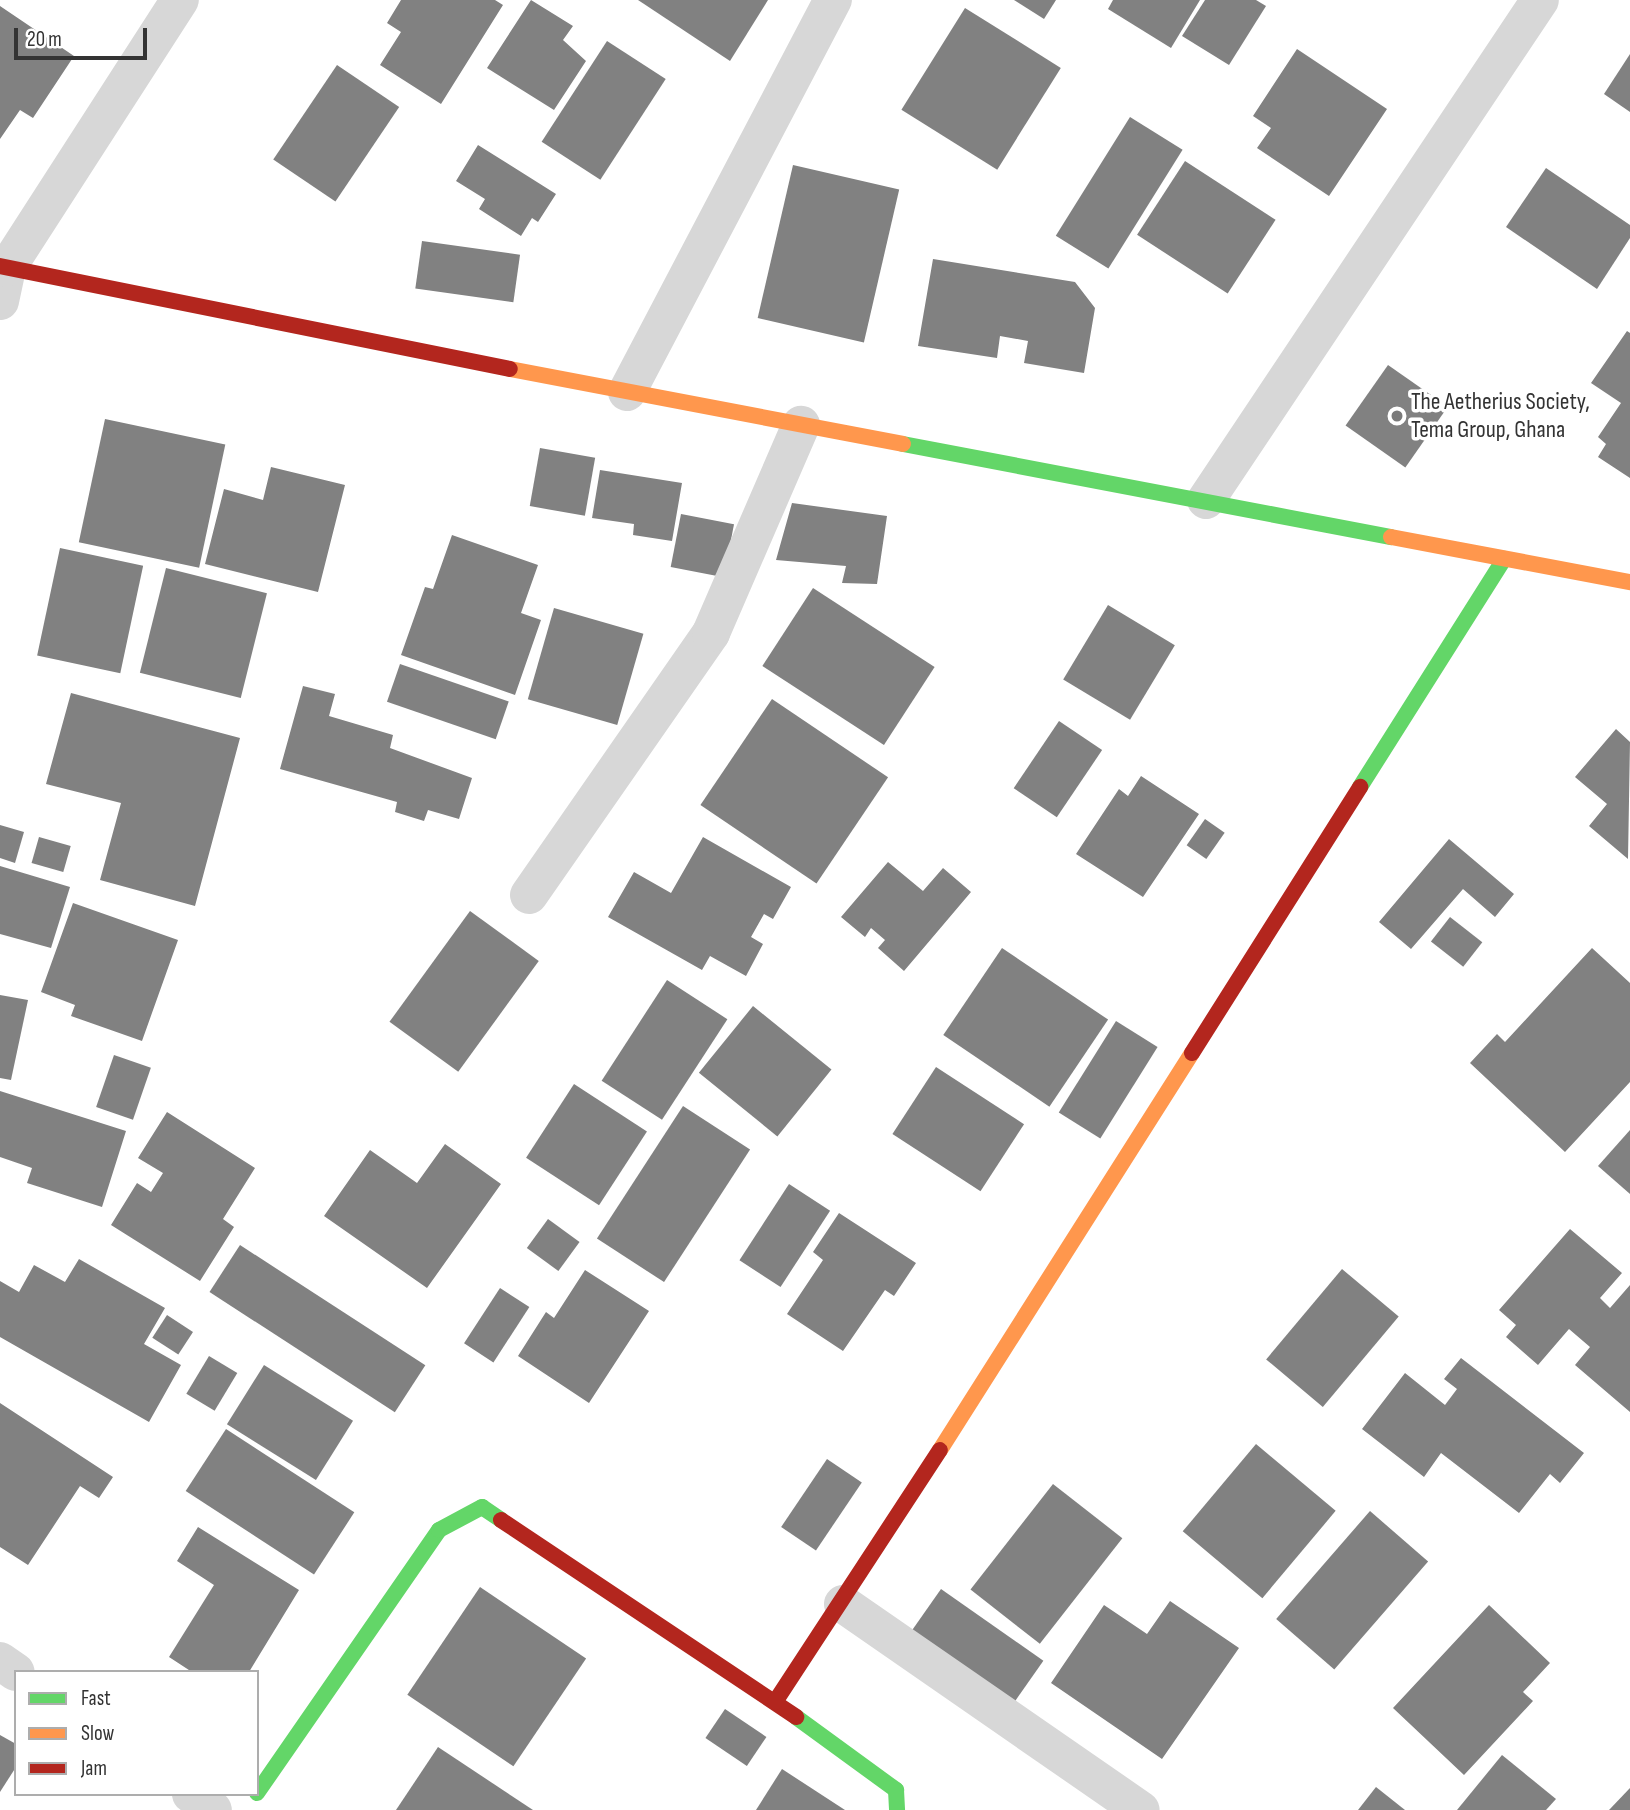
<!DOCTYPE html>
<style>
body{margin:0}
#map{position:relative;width:1630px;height:1810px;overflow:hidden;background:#fff;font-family:"Sofia Sans Condensed",sans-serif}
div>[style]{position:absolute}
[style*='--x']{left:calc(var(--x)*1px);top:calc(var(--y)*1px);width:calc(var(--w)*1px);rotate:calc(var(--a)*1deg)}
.building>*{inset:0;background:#818181;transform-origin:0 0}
.street>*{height:38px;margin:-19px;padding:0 19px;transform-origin:19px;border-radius:19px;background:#d7d7d7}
.fast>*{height:16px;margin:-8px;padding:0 8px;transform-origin:8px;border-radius:8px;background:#63d668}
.slow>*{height:16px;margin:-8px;padding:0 8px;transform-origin:8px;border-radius:8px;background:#ff974d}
.jam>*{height:16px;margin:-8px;padding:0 8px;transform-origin:8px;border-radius:8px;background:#b3261e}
.dots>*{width:19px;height:19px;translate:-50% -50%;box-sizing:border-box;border:4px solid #fff;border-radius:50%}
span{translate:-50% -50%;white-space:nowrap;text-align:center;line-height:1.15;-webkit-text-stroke:7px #fff;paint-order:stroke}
.poi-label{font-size:24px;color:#333}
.left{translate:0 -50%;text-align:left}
.legend{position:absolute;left:14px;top:1670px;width:245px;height:126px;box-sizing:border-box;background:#fff;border:2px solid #adadad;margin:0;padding:9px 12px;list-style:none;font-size:21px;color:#333}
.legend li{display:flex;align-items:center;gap:14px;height:35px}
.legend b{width:35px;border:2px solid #adadad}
.scale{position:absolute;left:14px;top:28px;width:133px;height:32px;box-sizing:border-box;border:4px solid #333;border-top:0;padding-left:9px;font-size:21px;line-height:24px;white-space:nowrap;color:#333;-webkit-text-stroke:5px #fff;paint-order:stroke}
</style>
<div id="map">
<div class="building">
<div style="clip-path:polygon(401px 0,495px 0,503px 5px,441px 104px,380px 65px,401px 32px,387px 23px)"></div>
<div style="clip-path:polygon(531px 0,573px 26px,563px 40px,586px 61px,554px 110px,487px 68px)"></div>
<div style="clip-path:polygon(638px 0,768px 0,730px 61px)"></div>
<div style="clip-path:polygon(1014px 0,1056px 0,1044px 19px)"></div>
<div style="clip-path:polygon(1113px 0,1200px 0,1171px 48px,1108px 9px)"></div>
<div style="clip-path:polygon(1205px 0,1256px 0,1266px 6px,1229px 65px,1182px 36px)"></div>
<div style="clip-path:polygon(0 6px,74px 56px,33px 118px,20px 110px,0 139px)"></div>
<div style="left:965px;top:8px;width:113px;height:120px;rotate:32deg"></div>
<div style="left:607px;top:41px;width:70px;height:120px;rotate:33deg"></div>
<div style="clip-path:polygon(1297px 49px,1387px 109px,1329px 196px,1257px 148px,1271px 128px,1253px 116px)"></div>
<div style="clip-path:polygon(1630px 54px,1630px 112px,1604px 94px)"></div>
<div style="left:337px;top:65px;width:75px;height:114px;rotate:34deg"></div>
<div style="left:1130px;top:117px;width:62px;height:140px;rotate:32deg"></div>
<div style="clip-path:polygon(478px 145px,556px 194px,538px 222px,532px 218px,521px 236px,479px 209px,485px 199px,456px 181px)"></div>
<div style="left:1185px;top:161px;width:108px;height:88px;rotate:33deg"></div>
<div style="left:793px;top:165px;width:109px;height:157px;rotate:13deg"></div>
<div style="clip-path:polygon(1546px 168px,1630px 225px,1630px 238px,1597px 289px,1506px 227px)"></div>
<div style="left:422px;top:241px;width:99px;height:48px;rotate:8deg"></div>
<div style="clip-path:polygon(933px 259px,1075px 282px,1095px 308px,1084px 373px,1024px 363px,1028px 341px,1000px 336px,997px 358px,918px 346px)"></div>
<div style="clip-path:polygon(1627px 331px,1630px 333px,1630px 478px,1598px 457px,1606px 444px,1598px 437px,1621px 403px,1591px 383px)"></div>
<div style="left:1388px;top:365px;width:73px;height:74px;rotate:35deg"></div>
<div style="left:105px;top:419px;width:123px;height:126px;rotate:12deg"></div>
<div style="left:540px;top:448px;width:56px;height:59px;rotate:10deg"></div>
<div style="clip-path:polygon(271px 467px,345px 485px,318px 592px,205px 564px,224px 489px,263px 500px)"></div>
<div style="clip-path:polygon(600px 470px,682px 483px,672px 541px,633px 535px,634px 524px,592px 518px)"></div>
<div style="clip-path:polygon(792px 503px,887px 516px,877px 584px,842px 583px,846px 566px,776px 560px)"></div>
<div style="left:681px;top:514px;width:54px;height:54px;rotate:11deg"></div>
<div style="clip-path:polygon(452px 535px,538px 565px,521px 613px,541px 620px,515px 695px,401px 655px,425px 587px,433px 589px)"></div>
<div style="left:60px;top:548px;width:85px;height:110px;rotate:12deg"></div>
<div style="left:166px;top:568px;width:104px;height:108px;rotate:14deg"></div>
<div style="left:813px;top:588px;width:145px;height:93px;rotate:33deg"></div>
<div style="left:1108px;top:605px;width:78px;height:87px;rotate:31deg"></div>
<div style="left:554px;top:608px;width:93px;height:95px;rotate:16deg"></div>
<div style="left:400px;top:664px;width:115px;height:40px;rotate:19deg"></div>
<div style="clip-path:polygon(303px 686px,335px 694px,329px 716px,393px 735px,390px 748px,472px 778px,459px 819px,428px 810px,424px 821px,395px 812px,397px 802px,280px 769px)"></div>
<div style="clip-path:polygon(71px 693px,240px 738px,195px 906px,100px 880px,121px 803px,46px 784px)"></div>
<div style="left:772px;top:699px;width:140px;height:128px;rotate:34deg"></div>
<div style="left:1059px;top:721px;width:52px;height:81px;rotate:34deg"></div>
<div style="clip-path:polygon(1616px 729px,1630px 742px,1628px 859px,1589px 826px,1607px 804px,1575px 777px)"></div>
<div style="clip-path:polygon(1141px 776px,1199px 814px,1143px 897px,1076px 854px,1119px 789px,1128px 796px)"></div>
<div style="left:1205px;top:819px;width:24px;height:32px;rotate:35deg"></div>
<div style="clip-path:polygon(0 825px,24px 832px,15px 863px,0 858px)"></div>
<div style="left:39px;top:837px;width:33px;height:27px;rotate:16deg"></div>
<div style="clip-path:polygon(703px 837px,791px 887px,773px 919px,764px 914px,751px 937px,763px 944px,746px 976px,710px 956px,702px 970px,608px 917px,634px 872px,671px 893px)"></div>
<div style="clip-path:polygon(1449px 839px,1514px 894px,1495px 917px,1463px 889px,1411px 949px,1379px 922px)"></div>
<div style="clip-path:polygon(888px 862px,923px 891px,943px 868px,971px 892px,904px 971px,878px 948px,885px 940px,871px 928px,865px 937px,841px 917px)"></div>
<div style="clip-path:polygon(0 866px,70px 887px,51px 948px,0 934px)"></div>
<div style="clip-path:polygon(73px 903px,178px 940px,142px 1041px,71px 1016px,75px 1005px,41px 992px)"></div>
<div style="left:470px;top:911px;width:85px;height:137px;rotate:36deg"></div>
<div style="left:1450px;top:917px;width:41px;height:31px;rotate:38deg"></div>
<div style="left:1002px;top:948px;width:128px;height:105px;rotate:34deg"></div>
<div style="clip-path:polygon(1592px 948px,1630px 983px,1630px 1082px,1565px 1152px,1470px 1063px,1497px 1034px,1505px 1042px)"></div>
<div style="left:667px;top:980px;width:72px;height:120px;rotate:33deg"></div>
<div style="clip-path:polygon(0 995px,28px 1000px,11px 1080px,0 1078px)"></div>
<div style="left:753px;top:1006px;width:101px;height:86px;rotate:39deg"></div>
<div style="left:1116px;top:1021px;width:49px;height:108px;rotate:32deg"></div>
<div style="left:114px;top:1055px;width:39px;height:55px;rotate:19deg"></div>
<div style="left:936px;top:1067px;width:105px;height:80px;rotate:33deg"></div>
<div style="left:574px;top:1084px;width:87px;height:88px;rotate:33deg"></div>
<div style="clip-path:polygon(0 1091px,126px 1131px,102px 1207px,27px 1183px,32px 1168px,0 1157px)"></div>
<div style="left:683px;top:1106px;width:80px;height:158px;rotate:33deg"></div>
<div style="clip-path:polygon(167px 1112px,255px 1168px,223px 1219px,234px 1227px,200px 1281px,111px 1225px,137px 1183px,151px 1192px,163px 1173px,138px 1158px)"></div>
<div style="clip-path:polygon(1630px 1130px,1630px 1194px,1598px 1166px)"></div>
<div style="clip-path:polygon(445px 1144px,501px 1184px,427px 1288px,324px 1216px,370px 1150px,417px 1183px)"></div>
<div style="left:789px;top:1184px;width:49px;height:91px;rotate:33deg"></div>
<div style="clip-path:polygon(839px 1213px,916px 1263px,894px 1296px,885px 1290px,843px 1351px,787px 1314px,823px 1260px,813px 1252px)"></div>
<div style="left:548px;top:1219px;width:39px;height:36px;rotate:36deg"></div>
<div style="clip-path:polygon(1570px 1229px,1622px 1273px,1600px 1298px,1610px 1308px,1630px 1285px,1630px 1412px,1575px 1365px,1590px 1347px,1569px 1329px,1538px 1365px,1506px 1337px,1516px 1325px,1499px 1310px)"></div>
<div style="left:240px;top:1245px;width:221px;height:56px;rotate:33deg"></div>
<div style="clip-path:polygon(79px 1259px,165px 1308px,144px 1344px,181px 1365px,149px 1422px,0 1337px,0 1281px,19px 1292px,34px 1265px,65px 1282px)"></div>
<div style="left:1342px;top:1269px;width:74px;height:118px;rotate:40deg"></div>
<div style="clip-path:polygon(585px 1270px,649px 1311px,589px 1403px,518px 1356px,546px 1312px,554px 1318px)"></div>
<div style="left:500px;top:1288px;width:35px;height:66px;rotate:33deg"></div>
<div style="left:167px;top:1315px;width:31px;height:27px;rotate:33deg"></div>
<div style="left:209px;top:1356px;width:33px;height:44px;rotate:31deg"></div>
<div style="clip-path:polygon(1461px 1358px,1584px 1453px,1560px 1483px,1550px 1474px,1519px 1513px,1441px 1453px,1424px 1477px,1362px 1429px,1405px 1373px,1445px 1405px,1457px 1389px,1444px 1379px)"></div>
<div style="left:264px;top:1365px;width:105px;height:70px;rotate:32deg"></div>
<div style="clip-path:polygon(0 1403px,113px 1477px,99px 1498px,80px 1486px,28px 1565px,0 1547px)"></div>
<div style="left:226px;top:1429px;width:153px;height:74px;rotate:33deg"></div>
<div style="left:1256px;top:1444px;width:104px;height:114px;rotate:40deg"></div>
<div style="left:827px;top:1459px;width:42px;height:82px;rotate:34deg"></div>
<div style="left:1053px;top:1484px;width:88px;height:134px;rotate:38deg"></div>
<div style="left:1370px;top:1511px;width:77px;height:143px;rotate:41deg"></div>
<div style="clip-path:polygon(198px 1527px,299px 1590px,249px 1672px,192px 1672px,169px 1657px,214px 1585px,177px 1561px)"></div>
<div style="left:480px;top:1587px;width:128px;height:130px;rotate:34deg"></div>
<div style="left:941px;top:1589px;width:125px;height:52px;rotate:35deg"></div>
<div style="clip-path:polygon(1170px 1601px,1239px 1648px,1162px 1759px,1051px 1683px,1104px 1605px,1147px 1634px)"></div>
<div style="clip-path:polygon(1489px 1605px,1550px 1663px,1523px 1692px,1533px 1701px,1464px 1775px,1393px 1708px)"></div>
<div style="left:725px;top:1709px;width:50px;height:35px;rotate:34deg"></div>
<div style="clip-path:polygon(0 1735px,16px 1744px,16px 1767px,0 1792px)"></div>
<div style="clip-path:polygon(438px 1747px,533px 1810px,396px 1810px)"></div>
<div style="clip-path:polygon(1502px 1755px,1556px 1799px,1546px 1810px,1457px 1810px)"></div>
<div style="clip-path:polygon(782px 1769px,845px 1810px,756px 1810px)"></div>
<div style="clip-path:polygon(1376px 1787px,1405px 1810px,1358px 1810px)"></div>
<div style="clip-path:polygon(1630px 1788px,1630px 1810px,1609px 1810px)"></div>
</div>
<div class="street">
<div style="--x:0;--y:301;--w:34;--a:-78"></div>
<div style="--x:7;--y:268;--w:319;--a:-57.2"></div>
<div style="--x:627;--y:392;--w:443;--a:-62.3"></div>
<div style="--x:1206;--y:500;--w:601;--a:-56.26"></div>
<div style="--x:529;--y:895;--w:319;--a:-55.2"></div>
<div style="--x:711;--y:633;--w:227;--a:-66.6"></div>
<div style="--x:843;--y:1604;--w:362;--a:34.7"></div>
<div style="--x:0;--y:1661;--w:19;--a:35"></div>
<div style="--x:191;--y:1794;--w:27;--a:36"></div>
</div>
<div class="fast">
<div style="--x:903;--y:444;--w:497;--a:10.8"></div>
<div style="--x:1360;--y:787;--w:270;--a:-57.7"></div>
<div style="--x:796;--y:1717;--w:124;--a:36.1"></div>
<div style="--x:896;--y:1790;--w:20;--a:87"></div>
<div style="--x:257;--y:1793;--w:320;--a:-55.3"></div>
<div style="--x:439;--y:1530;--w:49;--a:-28.1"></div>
<div style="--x:482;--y:1507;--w:23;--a:34"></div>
</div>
<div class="slow">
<div style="--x:510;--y:369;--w:400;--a:10.8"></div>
<div style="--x:1391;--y:537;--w:243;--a:10.7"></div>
<div style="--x:940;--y:1450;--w:470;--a:-57.6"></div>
</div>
<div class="jam">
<div style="--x:0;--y:266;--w:520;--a:11.42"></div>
<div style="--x:1192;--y:1053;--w:315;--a:-57.7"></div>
<div style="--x:501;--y:1520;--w:355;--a:33.7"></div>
<div style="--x:775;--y:1702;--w:301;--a:-56.8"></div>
</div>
<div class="dots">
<div style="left:1397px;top:416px;background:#7a7a7a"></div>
</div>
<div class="poi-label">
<span class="left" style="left:1411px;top:416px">The Aetherius Society,<br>Tema Group, Ghana</span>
</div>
<ul class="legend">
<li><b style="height:9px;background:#63d668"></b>Fast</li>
<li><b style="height:9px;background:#ff974d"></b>Slow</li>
<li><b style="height:9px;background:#b3261e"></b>Jam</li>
</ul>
<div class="scale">20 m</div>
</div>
